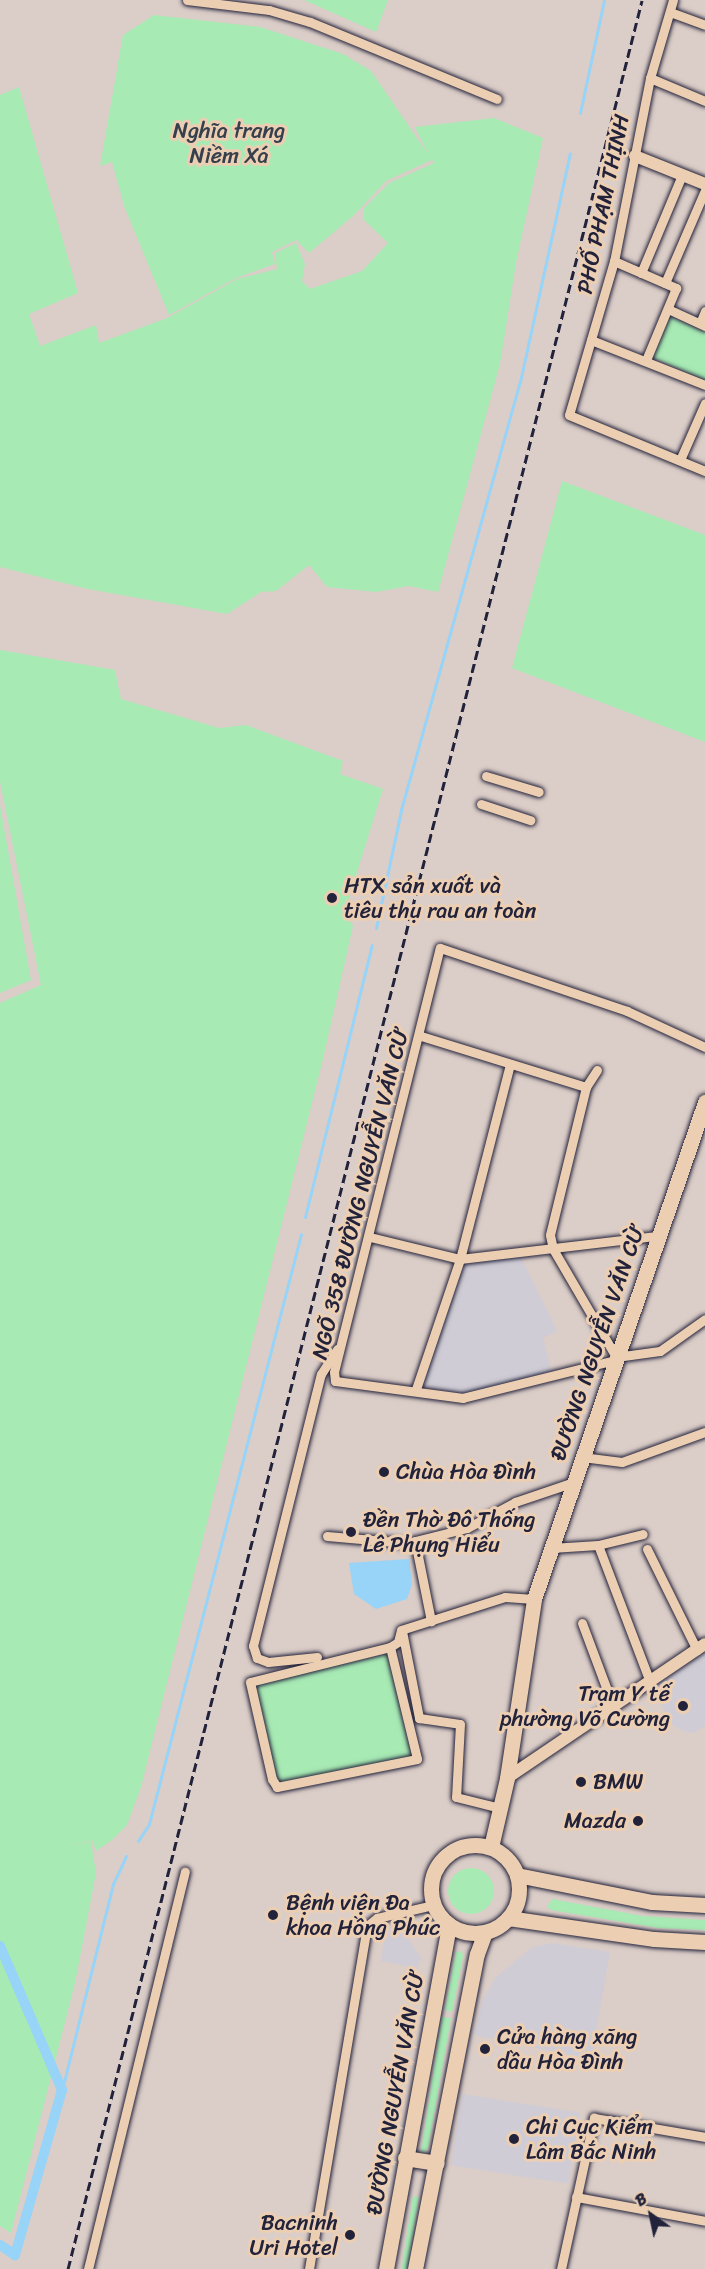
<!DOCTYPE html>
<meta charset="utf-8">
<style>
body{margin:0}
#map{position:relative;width:705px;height:2269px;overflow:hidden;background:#dbcdc7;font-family:Sriracha,sans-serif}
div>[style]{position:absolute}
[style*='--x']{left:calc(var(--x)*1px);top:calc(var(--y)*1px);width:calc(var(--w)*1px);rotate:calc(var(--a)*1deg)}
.built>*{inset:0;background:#cfccd5;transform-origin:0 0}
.green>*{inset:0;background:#a7eab4;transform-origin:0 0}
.round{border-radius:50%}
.water>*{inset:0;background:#97d4f8}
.stream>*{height:3px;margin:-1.5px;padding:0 1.5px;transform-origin:1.5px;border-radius:1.5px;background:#97d4f8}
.canal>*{height:10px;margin:-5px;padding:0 5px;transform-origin:5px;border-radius:5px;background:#97d4f8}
.roads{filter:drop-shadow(0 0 2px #22223b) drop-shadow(0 0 2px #22223b)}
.minor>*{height:9px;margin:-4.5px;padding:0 4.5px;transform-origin:4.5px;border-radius:4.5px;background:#eccfb3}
.tertiary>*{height:12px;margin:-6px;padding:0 6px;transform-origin:6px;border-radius:6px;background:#eccfb3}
.primary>*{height:15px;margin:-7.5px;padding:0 7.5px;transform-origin:7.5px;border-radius:7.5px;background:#eccfb3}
.primary>.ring{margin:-7.5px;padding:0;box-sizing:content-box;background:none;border:15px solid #eccfb3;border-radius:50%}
.rail>*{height:3px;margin-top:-1.5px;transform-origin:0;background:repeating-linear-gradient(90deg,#22223b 0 9px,transparent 0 13.5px)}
.dots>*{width:16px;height:16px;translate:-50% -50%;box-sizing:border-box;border:3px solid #eccfb3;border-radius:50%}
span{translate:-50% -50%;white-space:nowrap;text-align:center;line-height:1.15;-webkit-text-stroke:6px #eccfb3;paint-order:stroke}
.park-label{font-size:22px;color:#36404d}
.street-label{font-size:22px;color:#22223b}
.poi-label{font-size:22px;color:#22223b}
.left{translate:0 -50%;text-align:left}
.right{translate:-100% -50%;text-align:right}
.north{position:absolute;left:621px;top:2185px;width:60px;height:60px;-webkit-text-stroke:4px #eccfb3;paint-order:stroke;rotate:327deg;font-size:16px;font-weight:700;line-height:24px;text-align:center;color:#22223b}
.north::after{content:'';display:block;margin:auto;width:21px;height:27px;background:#22223b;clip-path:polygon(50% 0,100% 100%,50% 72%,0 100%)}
</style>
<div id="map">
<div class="built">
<div style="clip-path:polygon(521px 1257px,557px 1331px,543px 1338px,552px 1374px,464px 1395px,420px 1385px,463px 1262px)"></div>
<div style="clip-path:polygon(705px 1653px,705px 1726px,693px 1733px,683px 1731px,672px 1724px,652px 1688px)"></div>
<div style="clip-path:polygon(391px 1924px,408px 1925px,405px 1935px,421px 1957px,417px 1968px,381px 1961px,386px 1928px)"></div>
<div style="clip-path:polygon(552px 1943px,610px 1952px,591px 2059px,474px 2035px,482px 2001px,495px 1978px,531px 1948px)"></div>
<div style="left:462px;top:2094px;width:119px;height:72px;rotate:9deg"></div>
</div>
<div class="green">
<div style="clip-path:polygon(304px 0,388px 0,376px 32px)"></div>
<div style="clip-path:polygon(154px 15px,260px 27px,343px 54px,371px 71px,428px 154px,415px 127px,494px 118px,543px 138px,516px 263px,500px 364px,438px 592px,409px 586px,376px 592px,327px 587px,309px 565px,276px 591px,261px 592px,227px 614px,88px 589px,0 567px,0 95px,19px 87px,78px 293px,29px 314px,40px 346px,96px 325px,99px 343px,167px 318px,237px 279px,277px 269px,275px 253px,296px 243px,305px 264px,302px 281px,310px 289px,362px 271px,388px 243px,363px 219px,363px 209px,389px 183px,434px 163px,432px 160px,386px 181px,353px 216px,309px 253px,296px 240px,272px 252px,275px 264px,236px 278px,169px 315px,124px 206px,112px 162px,100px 166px,123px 35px)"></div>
<div style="clip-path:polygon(669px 316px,705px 332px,705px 380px,651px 357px)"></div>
<div style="clip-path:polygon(562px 481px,705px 535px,705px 742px,512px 668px)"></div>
<div style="clip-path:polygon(0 650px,115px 670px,121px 699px,219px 728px,246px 725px,343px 761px,340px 774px,383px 789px,344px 914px,353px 926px,323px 1059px,141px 1787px,127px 1825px,112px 1840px,96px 1851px,92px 1840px,64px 1847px,91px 1841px,96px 1873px,75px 1983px,11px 2233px,0 2226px,0 1003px,41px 985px,0 782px)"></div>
<div style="clip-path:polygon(0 805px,31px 980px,0 993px)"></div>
<div style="clip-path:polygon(387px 1654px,412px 1757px,282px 1784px,274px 1779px,256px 1684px)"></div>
<div class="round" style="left:448px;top:1868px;width:46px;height:46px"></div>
<div style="clip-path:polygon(552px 1899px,643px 1916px,705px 1920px,705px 1930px,658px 1928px,551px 1910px,547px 1907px)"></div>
<div style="clip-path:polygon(462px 1951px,463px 1957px,452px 2012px,445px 2010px,456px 1952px)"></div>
<div style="clip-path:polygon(442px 2017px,451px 2018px,428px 2148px,423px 2154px,421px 2152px)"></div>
<div style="left:413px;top:2196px;width:6px;height:74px;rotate:9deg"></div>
</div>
<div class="water">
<div style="clip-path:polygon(409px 1559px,412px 1584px,407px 1599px,376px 1609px,354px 1594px,349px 1563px)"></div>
</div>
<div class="stream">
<div style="--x:580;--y:113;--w:116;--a:-78"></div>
<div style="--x:376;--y:928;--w:121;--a:-78"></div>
<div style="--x:401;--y:810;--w:444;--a:-74.5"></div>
<div style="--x:520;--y:382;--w:234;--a:-77.7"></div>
<div style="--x:305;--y:1217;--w:280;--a:-76.2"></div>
<div style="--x:138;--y:1841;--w:20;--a:-57"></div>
<div style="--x:149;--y:1824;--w:609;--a:-75.55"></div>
<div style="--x:62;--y:2090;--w:212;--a:-76.1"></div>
<div style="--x:113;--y:1884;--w:31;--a:-65"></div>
</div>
<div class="canal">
<div style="--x:0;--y:1946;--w:157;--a:66.7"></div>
<div style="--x:62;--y:2090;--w:172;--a:105.9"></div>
<div style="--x:15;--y:2255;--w:18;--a:-146"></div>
</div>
<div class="roads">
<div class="minor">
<div style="--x:187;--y:0;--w:83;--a:7"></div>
<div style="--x:269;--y:10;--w:43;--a:16.3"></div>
<div style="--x:310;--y:22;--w:202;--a:22.4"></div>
<div style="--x:673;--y:0;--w:81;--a:106.4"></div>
<div style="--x:650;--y:78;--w:187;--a:101.1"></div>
<div style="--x:614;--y:261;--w:160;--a:106.3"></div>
<div style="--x:569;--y:415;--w:147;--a:22.4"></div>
<div style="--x:670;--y:12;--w:37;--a:20"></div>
<div style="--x:650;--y:78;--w:60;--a:22.7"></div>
<div style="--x:614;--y:261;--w:68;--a:23.5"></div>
<div style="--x:676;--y:288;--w:78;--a:112.6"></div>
<div style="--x:641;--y:273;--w:106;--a:-67.3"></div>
<div style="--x:665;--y:283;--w:101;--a:-66.7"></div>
<div style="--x:668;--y:309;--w:41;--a:24.7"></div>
<div style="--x:700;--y:323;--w:13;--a:-67"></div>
<div style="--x:591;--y:340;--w:123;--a:21.5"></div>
<div style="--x:680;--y:460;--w:62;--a:-66.3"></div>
<div style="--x:486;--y:776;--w:55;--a:16.8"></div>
<div style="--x:481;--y:804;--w:52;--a:18.1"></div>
<div style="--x:421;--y:1036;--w:173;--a:17.2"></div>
<div style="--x:597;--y:1070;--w:20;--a:123"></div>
<div style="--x:586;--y:1087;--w:152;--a:103.7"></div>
<div style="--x:550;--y:1235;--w:14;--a:78"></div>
<div style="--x:553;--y:1249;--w:125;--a:59.7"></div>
<div style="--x:616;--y:1357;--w:44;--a:-7.8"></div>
<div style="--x:660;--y:1351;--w:55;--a:-35.4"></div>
<div style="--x:370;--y:1237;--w:93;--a:13.7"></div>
<div style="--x:460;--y:1259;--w:198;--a:-6.7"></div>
<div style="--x:615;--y:1360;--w:157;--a:166"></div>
<div style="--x:463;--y:1398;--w:129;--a:-172.4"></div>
<div style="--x:335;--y:1381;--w:9;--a:-96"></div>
<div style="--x:334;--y:1372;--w:437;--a:-76"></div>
<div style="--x:440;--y:948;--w:197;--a:18.6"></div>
<div style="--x:627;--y:1011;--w:86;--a:24.8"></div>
<div style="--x:416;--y:1389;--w:137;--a:-71.3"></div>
<div style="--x:460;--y:1259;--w:201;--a:-75.6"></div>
<div style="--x:582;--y:1457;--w:40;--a:7.1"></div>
<div style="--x:622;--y:1462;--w:88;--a:-19.9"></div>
<div style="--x:327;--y:1536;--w:80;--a:5"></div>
<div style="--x:407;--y:1543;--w:62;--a:-14"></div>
<div style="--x:467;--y:1528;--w:55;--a:-28.4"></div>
<div style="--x:515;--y:1502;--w:62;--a:-18.7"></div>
<div style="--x:415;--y:1541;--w:82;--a:78.7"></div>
<div style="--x:598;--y:1545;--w:46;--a:-13.7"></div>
<div style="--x:551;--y:1548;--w:47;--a:-3.7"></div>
<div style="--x:598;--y:1545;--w:147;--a:69.2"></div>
<div style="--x:647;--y:1549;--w:113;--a:63.7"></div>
<div style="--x:582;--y:1623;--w:89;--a:69.5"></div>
<div style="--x:402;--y:1631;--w:89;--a:78.9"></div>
<div style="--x:419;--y:1718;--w:41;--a:8.3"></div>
<div style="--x:460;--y:1724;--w:73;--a:93.1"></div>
<div style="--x:456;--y:1797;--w:45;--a:14"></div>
<div style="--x:390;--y:1647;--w:115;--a:76.4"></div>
<div style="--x:417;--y:1759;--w:143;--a:168.7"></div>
<div style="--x:277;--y:1787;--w:9;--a:-122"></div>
<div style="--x:272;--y:1779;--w:99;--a:-102.8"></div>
<div style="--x:250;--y:1682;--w:144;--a:-14"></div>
<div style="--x:390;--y:1647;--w:9;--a:-32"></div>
<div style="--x:398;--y:1642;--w:12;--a:-76"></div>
<div style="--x:401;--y:1630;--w:109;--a:-17.6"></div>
<div style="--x:505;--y:1597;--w:29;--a:4"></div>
<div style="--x:317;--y:1657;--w:49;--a:174.2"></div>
<div style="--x:268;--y:1662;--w:12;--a:-160"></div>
<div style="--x:257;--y:1658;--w:13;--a:-108"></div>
<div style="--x:253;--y:1646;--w:280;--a:-76"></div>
<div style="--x:321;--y:1374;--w:30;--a:-57"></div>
<div style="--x:576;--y:2197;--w:131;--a:10.5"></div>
<div style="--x:88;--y:2269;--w:409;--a:-76.3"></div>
<div style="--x:309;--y:2269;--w:348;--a:-80.4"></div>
<div style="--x:367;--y:1926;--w:13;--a:-39"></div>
<div style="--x:377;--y:1918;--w:57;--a:-13.1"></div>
<div style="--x:561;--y:2269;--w:155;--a:-77.7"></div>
<div style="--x:594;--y:2118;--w:113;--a:9.7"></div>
</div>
<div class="tertiary">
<div style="--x:635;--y:156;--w:75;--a:21.8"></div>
<div style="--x:507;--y:1778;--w:239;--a:-34.1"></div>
</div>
<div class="primary">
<div class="ring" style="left:431px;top:1845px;width:73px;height:73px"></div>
<div style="--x:491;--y:1847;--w:71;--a:-76.9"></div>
<div style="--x:507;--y:1778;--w:181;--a:-81.4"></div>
<div style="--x:534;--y:1599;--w:526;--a:-71.01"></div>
<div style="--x:517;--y:1875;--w:138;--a:11.3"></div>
<div style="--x:652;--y:1902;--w:53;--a:3.2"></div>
<div style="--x:508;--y:1918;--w:148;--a:8.2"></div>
<div style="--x:654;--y:1939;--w:51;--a:3.4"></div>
<div style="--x:405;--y:2158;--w:32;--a:9"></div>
<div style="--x:386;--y:2269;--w:350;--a:-79.6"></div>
<div style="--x:415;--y:2269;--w:321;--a:-78.9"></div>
<div style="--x:477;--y:1954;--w:23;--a:-70"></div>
</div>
</div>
<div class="rail">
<div style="--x:68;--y:2269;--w:2340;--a:-75.8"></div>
</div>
<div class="dots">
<div style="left:332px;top:898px;background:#22223b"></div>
<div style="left:384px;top:1472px;background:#22223b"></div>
<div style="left:351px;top:1532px;background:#22223b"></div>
<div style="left:683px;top:1706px;background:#22223b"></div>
<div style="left:581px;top:1782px;background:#22223b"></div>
<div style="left:638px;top:1821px;background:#22223b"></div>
<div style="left:273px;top:1915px;background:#22223b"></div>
<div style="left:485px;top:2049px;background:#22223b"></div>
<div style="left:514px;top:2139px;background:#22223b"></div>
<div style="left:350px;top:2235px;background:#22223b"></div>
</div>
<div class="park-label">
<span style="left:229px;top:143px">Nghĩa trang<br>Niềm Xá</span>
</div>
<div class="street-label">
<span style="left:603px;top:204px;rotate:-78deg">PHỐ PHẠM THỊNH</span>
<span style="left:360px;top:1194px;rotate:-76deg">NGÕ 358 ĐƯỜNG NGUYỄN VĂN CỪ</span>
<span style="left:597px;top:1343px;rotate:-71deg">ĐƯỜNG NGUYỄN VĂN CỪ</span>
<span style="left:395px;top:2093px;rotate:-80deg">ĐƯỜNG NGUYỄN VĂN CỪ</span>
</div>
<div class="poi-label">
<span class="left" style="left:344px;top:898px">HTX sản xuất và<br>tiêu thụ rau an toàn</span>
<span class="left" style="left:396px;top:1472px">Chùa Hòa Đình</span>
<span class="left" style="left:363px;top:1532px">Đền Thờ Đô Thống<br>Lê Phụng Hiểu</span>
<span class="right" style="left:670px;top:1706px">Trạm Y tế<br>phường Võ Cường</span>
<span class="left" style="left:593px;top:1782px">BMW</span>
<span class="right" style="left:626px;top:1821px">Mazda</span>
<span class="left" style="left:286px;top:1915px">Bệnh viện Đa<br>khoa Hồng Phúc</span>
<span class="left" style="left:497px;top:2049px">Cửa hàng xăng<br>dầu Hòa Đình</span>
<span class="left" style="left:526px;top:2139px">Chi Cục Kiểm<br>Lâm Bắc Ninh</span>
<span class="right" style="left:338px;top:2235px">Bacninh<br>Uri Hotel</span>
</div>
<div class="north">B</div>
</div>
